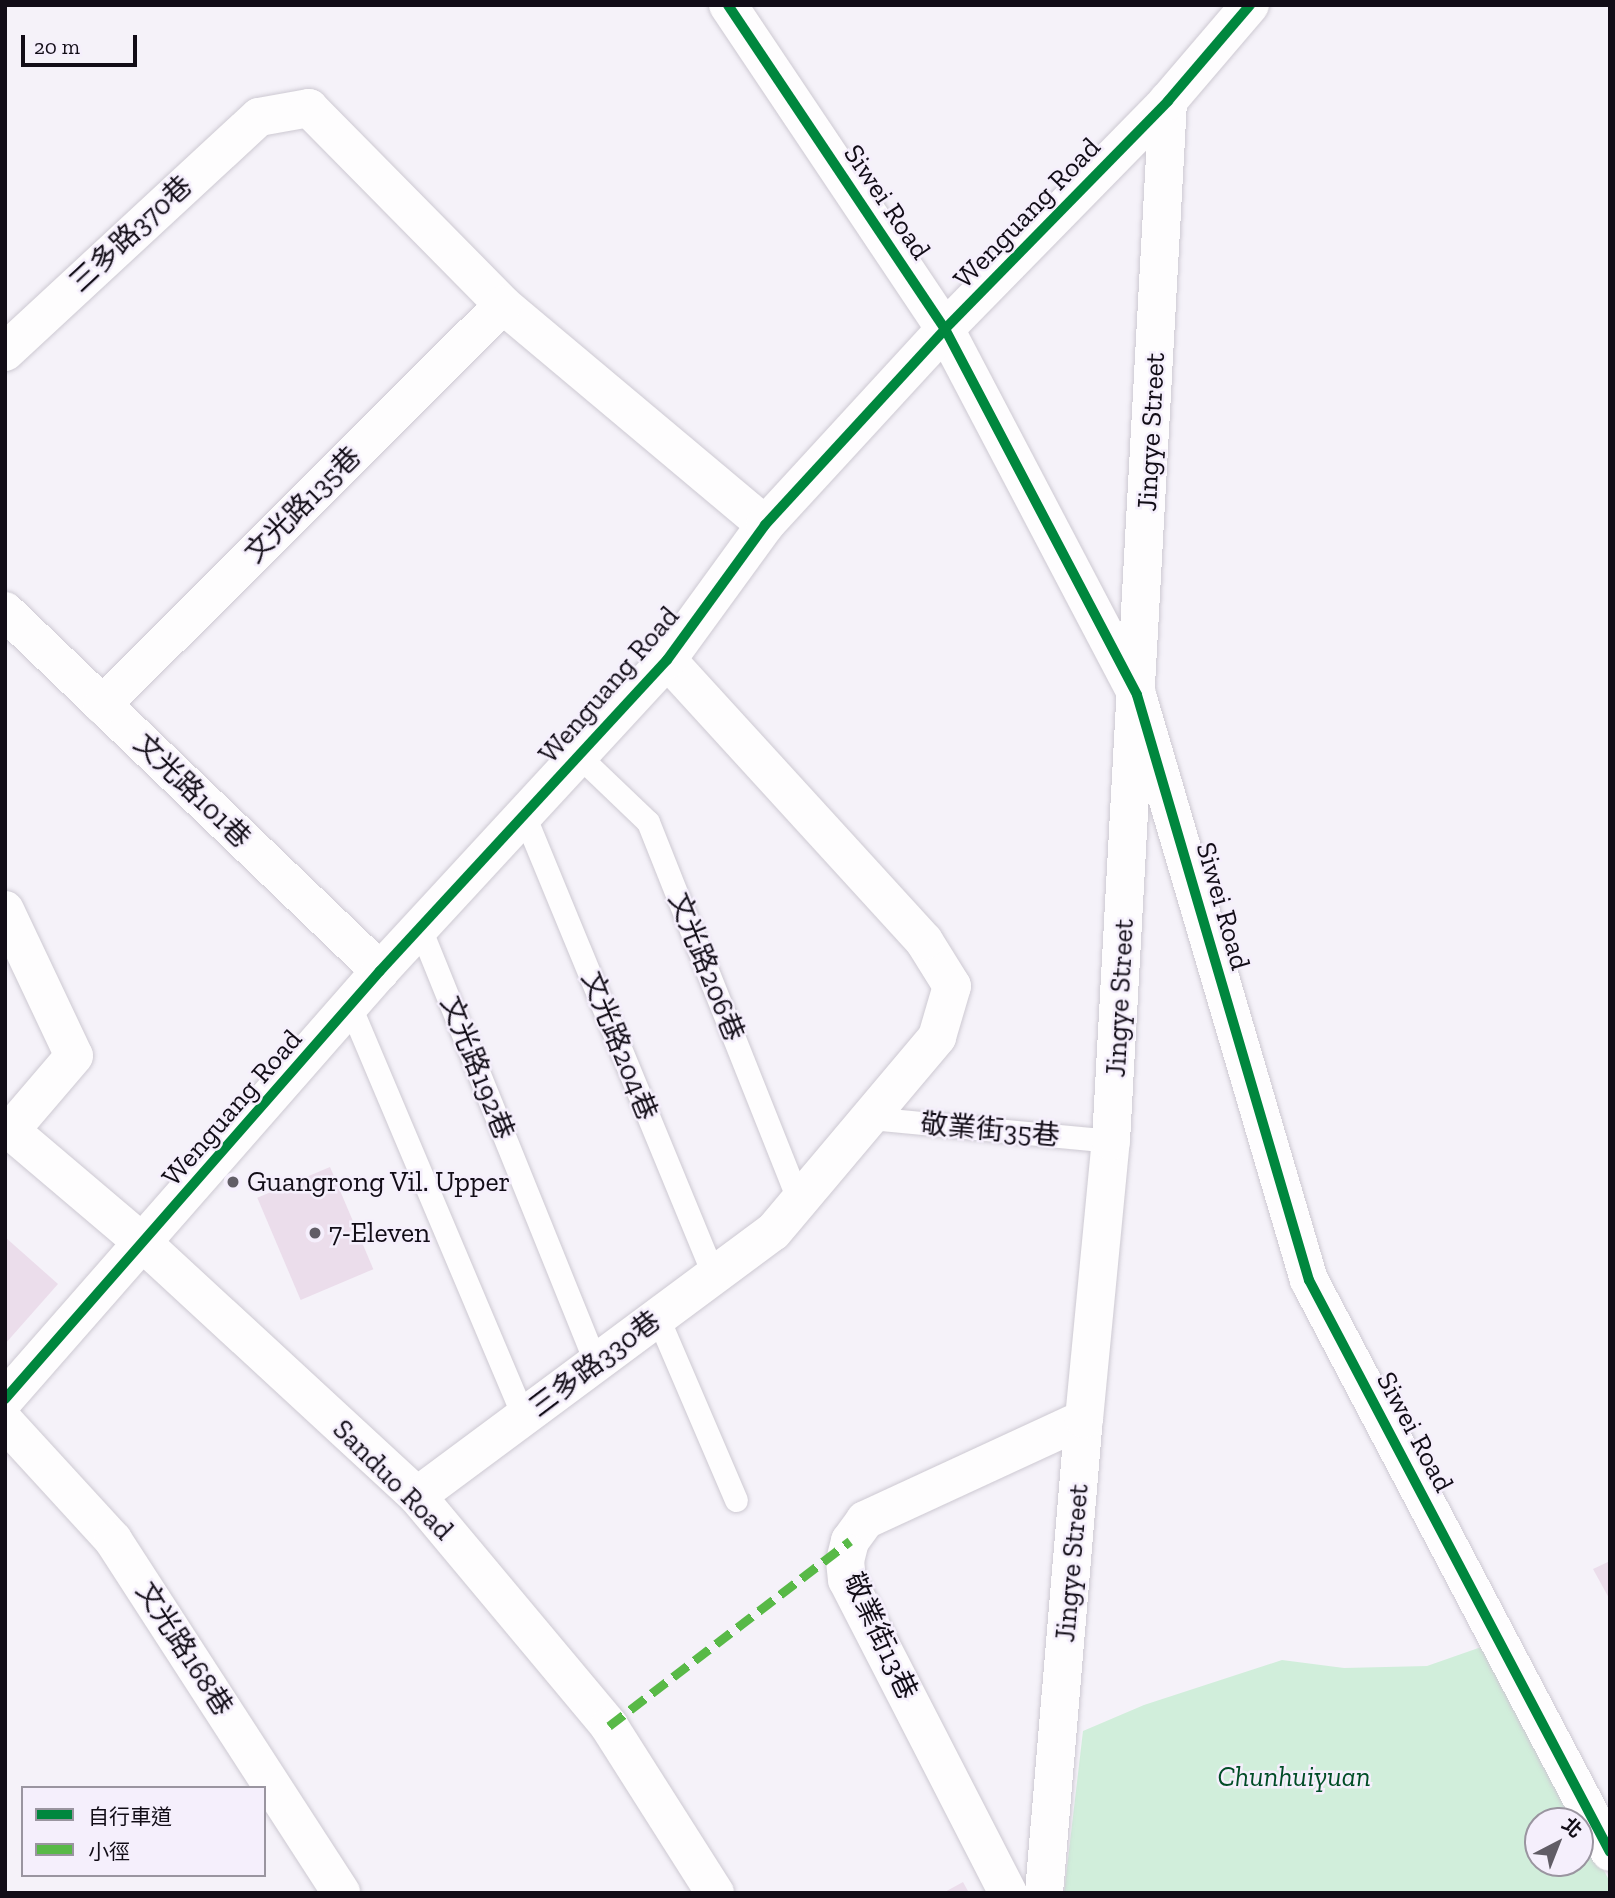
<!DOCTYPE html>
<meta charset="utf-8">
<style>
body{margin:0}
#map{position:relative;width:1615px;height:1898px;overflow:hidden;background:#f5f2f9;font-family:"Zilla Slab","Noto Sans TC",serif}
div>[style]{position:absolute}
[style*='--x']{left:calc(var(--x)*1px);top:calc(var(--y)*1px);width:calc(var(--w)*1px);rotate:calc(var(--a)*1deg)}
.green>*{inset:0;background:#d1eedb}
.building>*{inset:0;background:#ebddeb;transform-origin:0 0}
.roads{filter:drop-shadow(0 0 2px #cdc9d2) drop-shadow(0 0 2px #cdc9d2)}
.service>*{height:23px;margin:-11.5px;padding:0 11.5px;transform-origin:11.5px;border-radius:11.5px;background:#fefdfe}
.minor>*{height:38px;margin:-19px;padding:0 19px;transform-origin:19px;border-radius:19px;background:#fefdfe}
.tertiary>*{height:38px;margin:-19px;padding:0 19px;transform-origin:19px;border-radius:19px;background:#fefdfe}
.quiet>*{height:9px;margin-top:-4.5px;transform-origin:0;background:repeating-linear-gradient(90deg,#58b947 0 18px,transparent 0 27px)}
.cycleway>*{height:10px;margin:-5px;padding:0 5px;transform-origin:5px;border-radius:5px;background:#00873e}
.dots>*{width:19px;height:19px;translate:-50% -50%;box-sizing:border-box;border:4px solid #f5effc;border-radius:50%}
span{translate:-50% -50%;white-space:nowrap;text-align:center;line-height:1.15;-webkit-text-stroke:5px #f5effc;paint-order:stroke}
.street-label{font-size:28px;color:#120d17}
.poi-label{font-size:28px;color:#120d17}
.left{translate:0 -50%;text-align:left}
.park-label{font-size:28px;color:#004c26;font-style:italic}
.frame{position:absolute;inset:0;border:7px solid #120d17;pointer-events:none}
.legend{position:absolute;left:21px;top:1786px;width:245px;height:91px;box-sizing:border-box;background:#f5effc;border:2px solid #9a95a0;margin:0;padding:9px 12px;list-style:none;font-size:21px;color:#120d17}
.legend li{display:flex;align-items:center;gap:14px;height:35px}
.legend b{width:35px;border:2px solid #9a95a0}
.north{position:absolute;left:1524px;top:1807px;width:70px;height:70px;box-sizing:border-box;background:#f5effc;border:2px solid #9a95a0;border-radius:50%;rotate:42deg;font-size:19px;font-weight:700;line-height:28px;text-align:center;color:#120d17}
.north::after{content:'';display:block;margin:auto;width:24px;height:32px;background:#615d66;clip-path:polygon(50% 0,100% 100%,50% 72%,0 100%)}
.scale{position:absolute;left:21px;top:35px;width:116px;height:32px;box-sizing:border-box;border:4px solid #120d17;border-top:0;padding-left:9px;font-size:21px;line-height:24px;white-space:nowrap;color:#120d17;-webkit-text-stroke:5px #f5effc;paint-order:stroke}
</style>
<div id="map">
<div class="green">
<div style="clip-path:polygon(1487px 1645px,1578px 1821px,1538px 1821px,1538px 1863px,1580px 1863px,1580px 1825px,1610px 1882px,1610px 1893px,1064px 1893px,1083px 1731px,1144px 1705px,1282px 1660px,1344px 1668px,1427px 1666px)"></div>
</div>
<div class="building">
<div style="left:330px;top:1167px;width:111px;height:79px;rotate:67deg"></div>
<div style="clip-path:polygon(5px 1237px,58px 1284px,5px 1344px)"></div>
<div style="clip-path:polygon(1610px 1561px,1610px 1600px,1593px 1569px)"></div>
<div style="clip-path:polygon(963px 1882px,969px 1893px,943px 1893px)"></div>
</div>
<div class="roads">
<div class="service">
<div style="--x:579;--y:756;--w:95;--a:43.7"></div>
<div style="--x:648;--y:822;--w:409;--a:68.3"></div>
<div style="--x:524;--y:815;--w:499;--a:67.6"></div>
<div style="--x:420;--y:928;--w:469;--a:68"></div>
<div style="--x:350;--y:1006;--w:446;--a:67.1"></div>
<div style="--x:869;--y:1118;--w:243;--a:5.4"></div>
<div style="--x:658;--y:1318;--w:198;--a:66.8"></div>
</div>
<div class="minor">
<div style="--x:728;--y:5;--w:390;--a:56.2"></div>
<div style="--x:945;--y:329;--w:413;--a:62.3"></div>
<div style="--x:1137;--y:695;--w:610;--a:73.62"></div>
<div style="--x:1309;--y:1280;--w:646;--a:62.25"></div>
<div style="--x:5;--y:352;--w:346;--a:-42.8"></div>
<div style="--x:259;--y:117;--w:51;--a:-10.2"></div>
<div style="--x:309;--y:108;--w:276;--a:45.4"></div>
<div style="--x:503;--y:305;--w:342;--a:40"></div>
<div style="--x:5;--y:611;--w:520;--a:43.83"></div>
<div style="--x:102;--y:705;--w:566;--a:-44.93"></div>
<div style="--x:5;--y:910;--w:161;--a:64.7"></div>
<div style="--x:74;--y:1056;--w:99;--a:130.5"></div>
<div style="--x:5;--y:1422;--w:160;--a:47.5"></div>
<div style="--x:113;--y:1540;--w:420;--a:57.1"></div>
<div style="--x:417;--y:1496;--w:443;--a:-36.6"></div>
<div style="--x:773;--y:1232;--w:255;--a:-49.9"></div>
<div style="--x:937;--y:1037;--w:53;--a:-73.6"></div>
<div style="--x:952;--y:986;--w:53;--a:-121.9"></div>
<div style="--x:924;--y:941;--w:381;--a:-132.4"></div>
<div style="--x:1008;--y:1893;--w:352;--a:-117.2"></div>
<div style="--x:847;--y:1580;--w:19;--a:-96"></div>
<div style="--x:845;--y:1561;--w:21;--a:-76"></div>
<div style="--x:850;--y:1541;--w:26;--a:-54"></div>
<div style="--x:865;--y:1520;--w:241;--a:-24.8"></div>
<div style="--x:1044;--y:1893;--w:476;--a:-85.2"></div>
<div style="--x:1084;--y:1419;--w:279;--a:-84.5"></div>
<div style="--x:1111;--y:1141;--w:1042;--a:-86.86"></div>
</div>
<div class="tertiary">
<div style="--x:5;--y:1126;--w:182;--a:40.3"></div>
<div style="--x:144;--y:1244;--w:372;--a:42.7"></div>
<div style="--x:417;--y:1496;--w:300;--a:50.1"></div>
<div style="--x:609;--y:1726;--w:198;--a:57.6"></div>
<div style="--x:5;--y:1399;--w:569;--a:-48.78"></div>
<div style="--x:380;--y:971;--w:423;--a:-47.3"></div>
<div style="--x:667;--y:660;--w:167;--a:-54"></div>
<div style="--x:765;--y:525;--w:266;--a:-47.4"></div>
<div style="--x:945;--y:329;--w:319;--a:-45.6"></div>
<div style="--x:1168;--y:101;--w:126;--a:-49.5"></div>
</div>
</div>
<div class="quiet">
<div style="--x:609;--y:1726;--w:304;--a:-37.5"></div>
</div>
<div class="cycleway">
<div style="--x:728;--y:5;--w:390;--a:56.2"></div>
<div style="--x:945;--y:329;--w:413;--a:62.3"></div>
<div style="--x:1137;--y:695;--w:610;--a:73.62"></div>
<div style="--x:1309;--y:1280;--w:646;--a:62.25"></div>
<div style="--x:5;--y:1399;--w:569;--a:-48.78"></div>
<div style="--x:380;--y:971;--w:423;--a:-47.3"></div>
<div style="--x:667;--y:660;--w:167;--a:-54"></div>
<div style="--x:765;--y:525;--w:266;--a:-47.4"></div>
<div style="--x:945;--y:329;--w:319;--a:-45.6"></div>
<div style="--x:1168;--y:101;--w:126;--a:-49.5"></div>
</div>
<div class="dots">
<div style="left:233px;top:1182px;background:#615d66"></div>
<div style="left:315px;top:1233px;background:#615d66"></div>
</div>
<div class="street-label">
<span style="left:887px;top:202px;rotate:56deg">Siwei Road</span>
<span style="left:1027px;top:213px;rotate:-46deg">Wenguang Road</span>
<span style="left:131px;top:234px;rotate:-43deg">三多路370巷</span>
<span style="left:1151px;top:432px;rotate:-87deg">Jingye Street</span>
<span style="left:303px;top:505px;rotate:-45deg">文光路135巷</span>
<span style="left:609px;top:685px;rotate:-49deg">Wenguang Road</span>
<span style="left:192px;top:791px;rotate:44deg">文光路101巷</span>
<span style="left:1223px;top:906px;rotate:74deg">Siwei Road</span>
<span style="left:706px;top:967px;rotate:68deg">文光路206巷</span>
<span style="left:1120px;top:998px;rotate:-87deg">Jingye Street</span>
<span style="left:619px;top:1046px;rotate:68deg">文光路204巷</span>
<span style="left:477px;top:1068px;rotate:68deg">文光路192巷</span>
<span style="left:232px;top:1108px;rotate:-49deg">Wenguang Road</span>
<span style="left:990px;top:1130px;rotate:5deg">敬業街35巷</span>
<span style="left:595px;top:1364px;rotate:-37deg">三多路330巷</span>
<span style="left:1415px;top:1432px;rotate:62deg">Siwei Road</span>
<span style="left:393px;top:1480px;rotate:45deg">Sanduo Road</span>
<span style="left:1072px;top:1563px;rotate:-85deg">Jingye Street</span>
<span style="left:880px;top:1636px;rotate:65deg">敬業街13巷</span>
<span style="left:184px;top:1649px;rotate:57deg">文光路168巷</span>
</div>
<div class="poi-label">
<span class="left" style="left:247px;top:1182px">Guangrong Vil. Upper</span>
<span class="left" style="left:329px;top:1233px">7-Eleven</span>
</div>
<div class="park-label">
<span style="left:1294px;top:1777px">Chunhuiyuan</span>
</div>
<div class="frame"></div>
<ul class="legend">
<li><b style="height:9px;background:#00873e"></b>自行車道</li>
<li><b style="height:9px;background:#58b947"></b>小徑</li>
</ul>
<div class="north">北</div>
<div class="scale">20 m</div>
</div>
